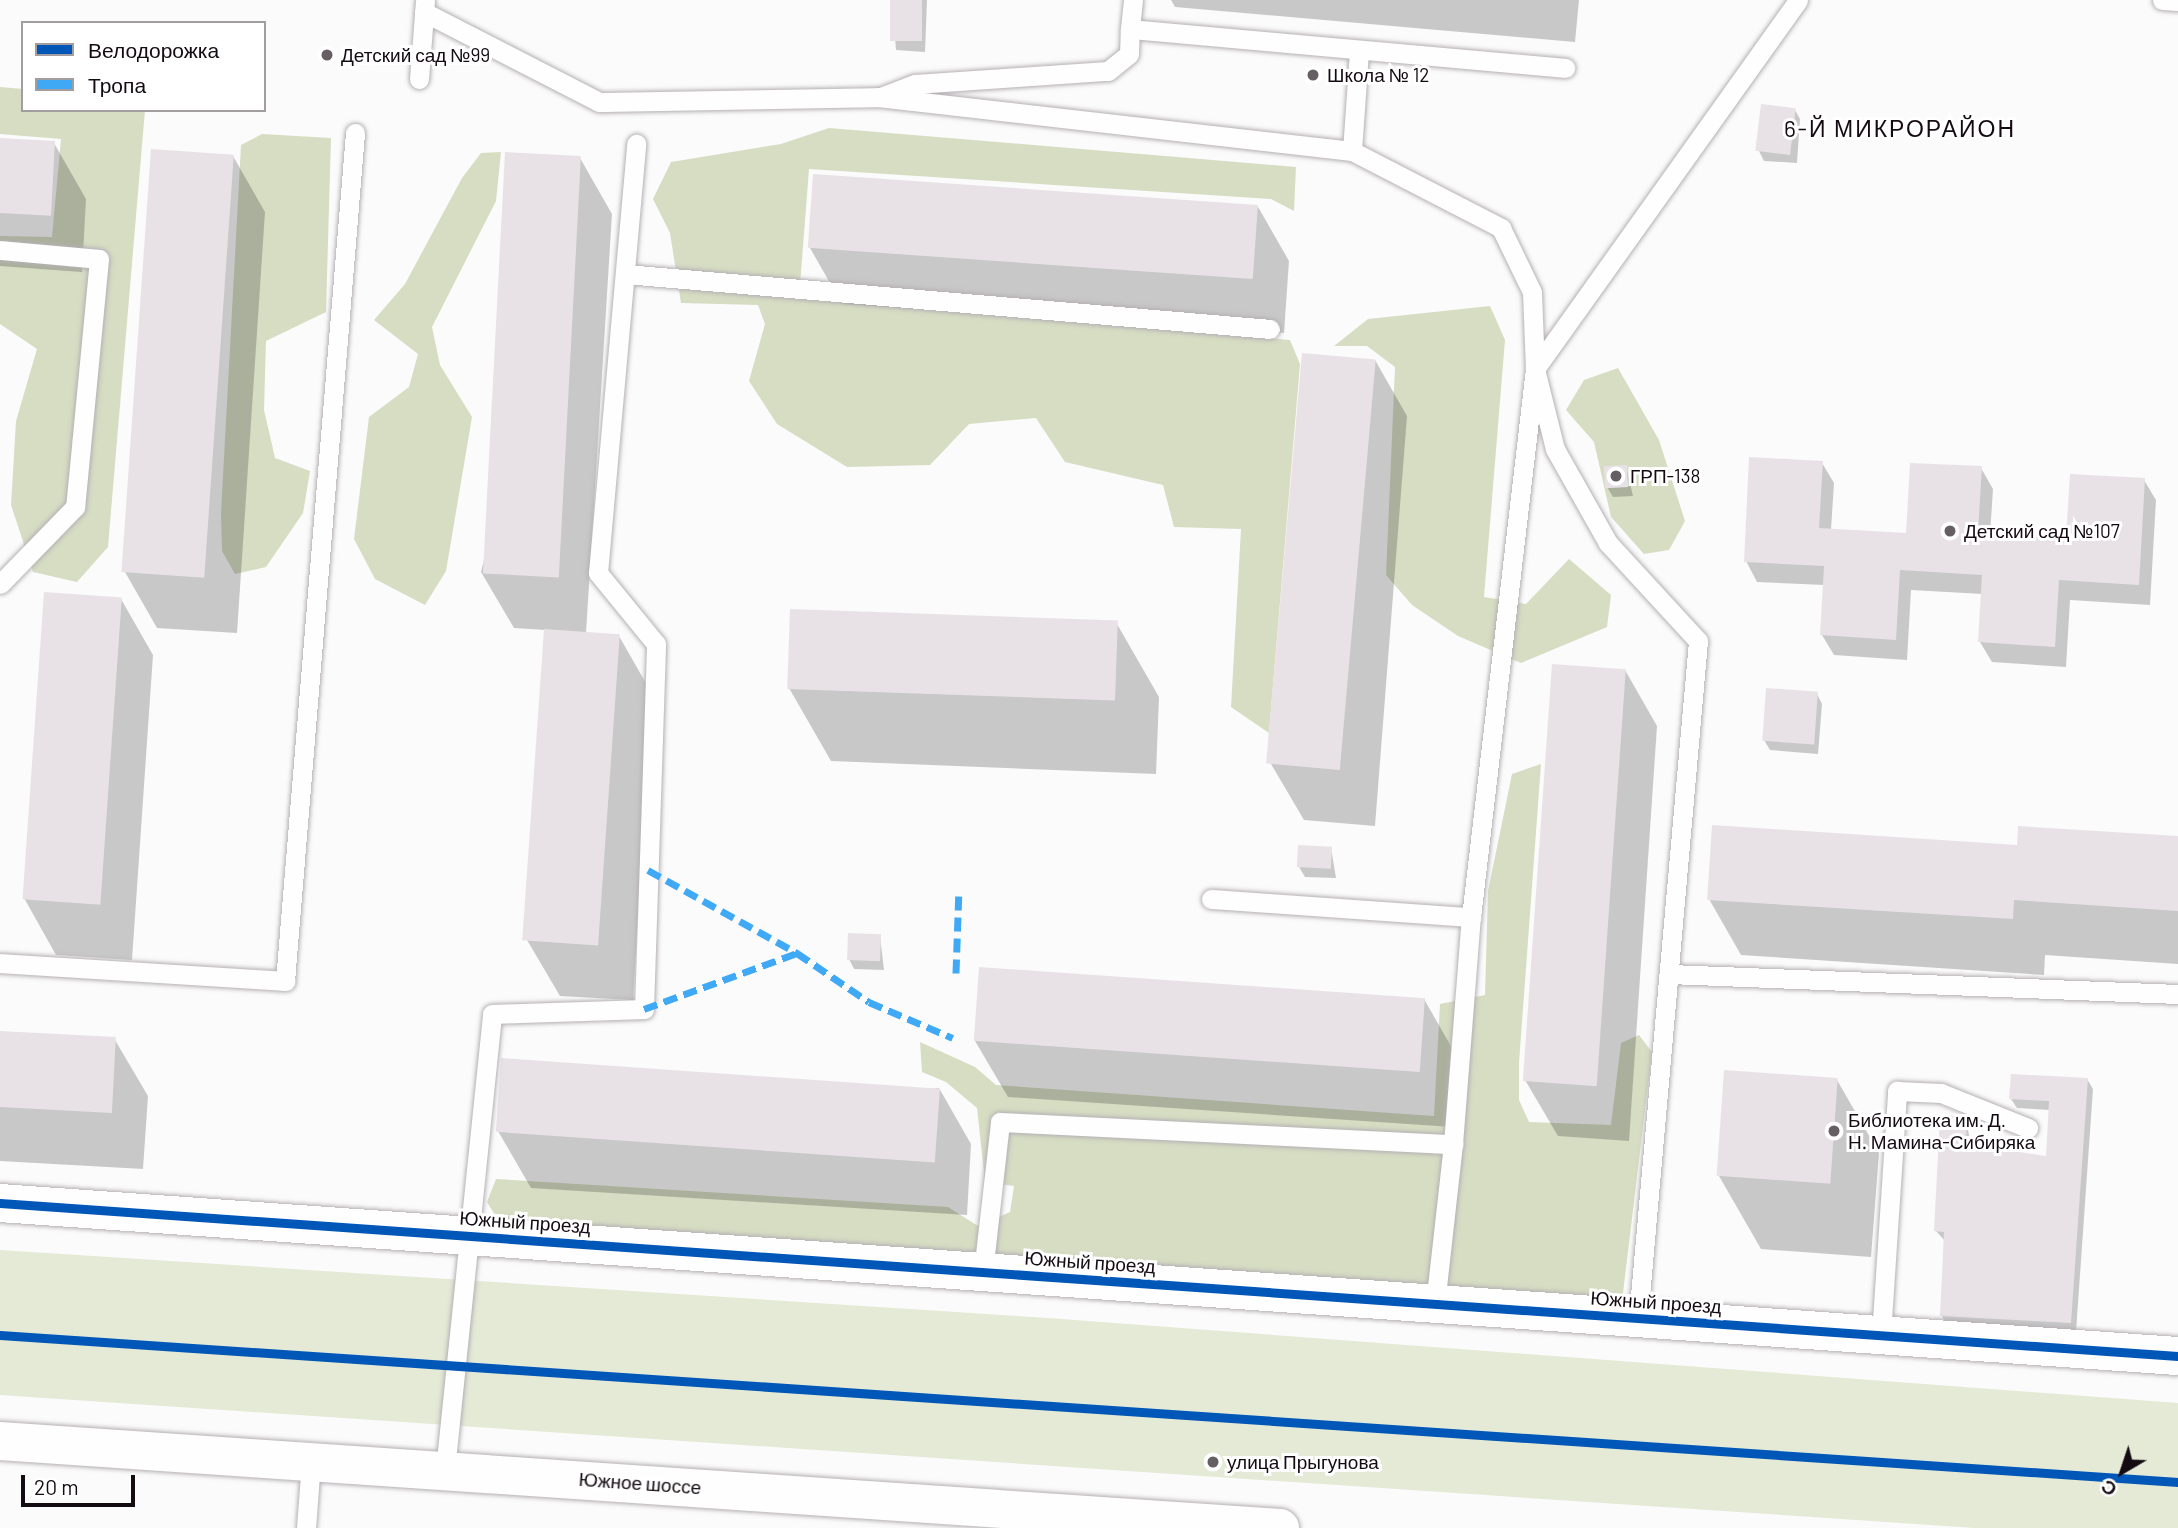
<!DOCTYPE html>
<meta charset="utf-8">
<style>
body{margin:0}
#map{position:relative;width:2178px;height:1528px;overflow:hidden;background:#fbfbfb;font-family:Barlow,sans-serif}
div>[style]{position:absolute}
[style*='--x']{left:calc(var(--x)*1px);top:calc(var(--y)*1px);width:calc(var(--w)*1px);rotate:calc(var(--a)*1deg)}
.green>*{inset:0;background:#e4ead6}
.forest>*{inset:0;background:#d6ddc3}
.shadow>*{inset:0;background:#0003}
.building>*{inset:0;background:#e8e2e6;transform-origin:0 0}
.roads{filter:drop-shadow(0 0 2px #b5b0b4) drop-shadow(0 0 2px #b5b0b4)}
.service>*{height:19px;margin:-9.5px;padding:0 9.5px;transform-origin:9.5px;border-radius:9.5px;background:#fefefe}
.minor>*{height:38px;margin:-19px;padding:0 19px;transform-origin:19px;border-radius:19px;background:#fefefe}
.primary>*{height:38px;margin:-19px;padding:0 19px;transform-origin:19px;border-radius:19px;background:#fefefe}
.quiet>*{height:7px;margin-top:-3.5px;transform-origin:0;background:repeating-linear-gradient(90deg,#3fa9f5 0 14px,transparent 0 21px)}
.cycleway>*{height:9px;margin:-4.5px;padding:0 4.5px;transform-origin:4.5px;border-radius:4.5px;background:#0057b8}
.dots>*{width:19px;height:19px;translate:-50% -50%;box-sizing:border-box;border:4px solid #fff;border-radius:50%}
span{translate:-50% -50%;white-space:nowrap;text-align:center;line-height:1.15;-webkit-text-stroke:6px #fff;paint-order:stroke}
.poi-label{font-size:19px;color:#140b12}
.left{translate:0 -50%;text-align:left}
.street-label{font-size:19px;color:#140b12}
.quarter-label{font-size:23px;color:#140b12;letter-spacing:2px}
.legend{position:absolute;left:21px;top:21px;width:245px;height:91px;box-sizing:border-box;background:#fff;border:2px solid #a19da0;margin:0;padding:9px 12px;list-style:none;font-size:21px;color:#140b12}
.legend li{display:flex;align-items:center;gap:14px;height:35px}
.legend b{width:35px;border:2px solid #a19da0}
.north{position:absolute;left:2087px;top:1437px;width:70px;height:70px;-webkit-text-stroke:5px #fff;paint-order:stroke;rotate:219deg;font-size:19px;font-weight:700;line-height:28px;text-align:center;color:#140b12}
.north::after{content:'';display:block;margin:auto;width:24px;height:32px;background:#140b12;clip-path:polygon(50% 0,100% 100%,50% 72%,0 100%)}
.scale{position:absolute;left:21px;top:1475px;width:114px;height:32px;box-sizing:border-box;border:4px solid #140b12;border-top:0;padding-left:9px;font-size:21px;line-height:24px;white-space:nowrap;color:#140b12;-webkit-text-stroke:5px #fff;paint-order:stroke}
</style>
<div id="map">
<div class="green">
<div style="clip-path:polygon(0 1250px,1048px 1318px,2178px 1403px,2178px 1528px,1975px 1528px,0 1395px)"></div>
</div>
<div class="forest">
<div style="clip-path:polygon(0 87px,23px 89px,23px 110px,145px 110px,108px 547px,77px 582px,33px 572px,11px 505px,16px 421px,37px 349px,0 324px,0 236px,52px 237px,61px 139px,0 134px)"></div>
<div style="clip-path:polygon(829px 128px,1296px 167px,1294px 211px,1271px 199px,809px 169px,799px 298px,1290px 340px,1300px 364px,1269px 733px,1231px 707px,1241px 529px,1174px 527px,1163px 485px,1065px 462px,1036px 418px,969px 424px,930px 465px,847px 467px,777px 424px,749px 381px,765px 324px,758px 305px,681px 303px,670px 233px,653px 199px,671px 162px,781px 144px)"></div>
<div style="clip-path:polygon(262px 134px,331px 138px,326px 312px,266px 341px,264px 410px,275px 458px,310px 471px,303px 513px,266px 567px,235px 574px,222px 551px,221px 513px,241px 145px)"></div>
<div style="clip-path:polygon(501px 152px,496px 201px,432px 327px,440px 365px,472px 417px,446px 571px,425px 605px,375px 579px,354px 539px,369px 417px,409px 387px,418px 354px,374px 320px,405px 284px,462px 178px,481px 153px)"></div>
<div style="clip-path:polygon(1490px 306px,1505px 340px,1484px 597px,1526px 604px,1569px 559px,1611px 595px,1607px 627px,1521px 663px,1458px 636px,1412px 605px,1386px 575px,1395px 367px,1367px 346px,1334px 346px,1368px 319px)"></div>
<div style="clip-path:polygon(1618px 368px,1659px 440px,1685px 521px,1669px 550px,1644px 554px,1611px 517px,1594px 442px,1566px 410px,1584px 380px)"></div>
<div style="clip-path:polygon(1541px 764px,1519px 1063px,1519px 1100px,1529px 1122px,1611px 1125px,1621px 1043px,1639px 1035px,1652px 1052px,1620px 1318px,502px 1226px,487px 1202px,496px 1179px,948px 1207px,978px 1226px,1010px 1212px,1014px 1186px,985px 1182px,977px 1108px,946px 1082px,922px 1072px,920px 1042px,975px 1067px,996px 1085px,1434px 1116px,1440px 1004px,1485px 995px,1488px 891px,1512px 774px)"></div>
</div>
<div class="shadow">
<div style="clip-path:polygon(892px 0,927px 0,925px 52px,896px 50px)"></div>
<div style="clip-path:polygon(1171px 0,1579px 0,1575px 42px,1175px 7px)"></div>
<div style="clip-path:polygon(1795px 110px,1800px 119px,1797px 163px,1764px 161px,1759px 151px)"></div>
<div style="clip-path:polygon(0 140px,54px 143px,86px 199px,82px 272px,0 266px)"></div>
<div style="clip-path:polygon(233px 156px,265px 212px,237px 633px,157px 628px,125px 572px)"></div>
<div style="clip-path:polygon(580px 158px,612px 214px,586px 633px,619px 636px,651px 692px,633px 1000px,560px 996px,527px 940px,545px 630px,514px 628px,481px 572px)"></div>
<div style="clip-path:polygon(1257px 205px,1289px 261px,1284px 333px,842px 304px,810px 248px)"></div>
<div style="clip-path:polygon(1375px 360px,1407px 416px,1375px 826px,1304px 820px,1271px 764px)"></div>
<div style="clip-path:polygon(1822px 463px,1834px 483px,1831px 530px,1908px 534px,1981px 468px,1993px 489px,1990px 535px,2068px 539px,2144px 480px,2156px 500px,2150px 605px,2070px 600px,2066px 667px,1992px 662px,1980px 642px,1983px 594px,1911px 590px,1907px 660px,1834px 655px,1822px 635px,1825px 585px,1757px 582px,1746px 561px)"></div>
<div style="clip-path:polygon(1626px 467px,1633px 496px,1613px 497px,1607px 487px)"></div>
<div style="clip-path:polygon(121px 599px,153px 655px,132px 960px,56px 955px,24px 898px)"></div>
<div style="clip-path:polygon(1117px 624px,1159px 697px,1156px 774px,831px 761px,789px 688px)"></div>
<div style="clip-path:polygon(1625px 670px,1657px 726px,1629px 1141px,1558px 1136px,1525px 1080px)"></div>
<div style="clip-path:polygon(1817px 694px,1822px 704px,1818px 754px,1770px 750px,1764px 740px)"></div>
<div style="clip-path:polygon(2178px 838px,2178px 964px,2045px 955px,2044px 975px,1741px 955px,1709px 899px,2019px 847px)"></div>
<div style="clip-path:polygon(1331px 848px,1336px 878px,1305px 877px,1299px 867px)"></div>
<div style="clip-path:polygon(880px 936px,884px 970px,854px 969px,849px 959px)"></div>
<div style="clip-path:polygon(1424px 999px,1456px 1055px,1452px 1127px,1008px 1097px,975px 1041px)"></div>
<div style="clip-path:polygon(0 1033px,115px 1040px,148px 1096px,143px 1169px,0 1161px)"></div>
<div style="clip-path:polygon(2087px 1079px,2093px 1089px,2076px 1332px,1947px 1326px,1942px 1316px,1945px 1241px,1936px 1231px,1966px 1118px,1971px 1147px,2048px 1158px,2050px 1110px,2017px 1108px,2011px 1099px)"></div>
<div style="clip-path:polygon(1837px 1080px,1879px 1153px,1871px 1257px,1761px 1249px,1719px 1176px)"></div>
<div style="clip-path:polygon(939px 1088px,971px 1144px,967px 1215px,531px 1188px,498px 1131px)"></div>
</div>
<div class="building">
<div style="left:890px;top:0;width:32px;height:41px"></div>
<div style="left:1761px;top:104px;width:35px;height:47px;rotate:7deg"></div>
<div style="left:0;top:138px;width:55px;height:75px;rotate:3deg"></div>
<div style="left:151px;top:149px;width:83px;height:424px;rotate:4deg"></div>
<div style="left:505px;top:152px;width:76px;height:422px;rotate:3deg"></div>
<div style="left:813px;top:174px;width:446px;height:74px;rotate:4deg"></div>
<div style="left:1302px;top:353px;width:74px;height:412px;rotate:5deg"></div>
<div style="clip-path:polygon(1749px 457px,1823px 461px,1819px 528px,1906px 533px,1910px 463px,1982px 466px,1978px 532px,2066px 537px,2070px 474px,2145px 478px,2139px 585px,2059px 580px,2055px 647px,1978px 642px,1982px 575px,1900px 570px,1896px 640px,1820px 635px,1824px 566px,1744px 562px)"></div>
<div style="left:1627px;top:465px;width:22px;height:23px;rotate:87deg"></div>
<div style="left:44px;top:592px;width:78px;height:308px;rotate:4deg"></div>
<div style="left:790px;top:609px;width:328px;height:80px;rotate:2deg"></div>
<div style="left:544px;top:629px;width:76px;height:312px;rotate:4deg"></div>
<div style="left:1552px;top:664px;width:74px;height:418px;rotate:4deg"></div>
<div style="left:1766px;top:688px;width:52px;height:53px;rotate:4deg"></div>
<div style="clip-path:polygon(1712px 825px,2017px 845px,2018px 826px,2178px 836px,2178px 911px,2014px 900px,2013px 919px,1707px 900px)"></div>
<div style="left:1298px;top:845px;width:34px;height:22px;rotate:3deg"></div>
<div style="left:848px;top:933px;width:33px;height:27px;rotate:2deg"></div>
<div style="left:979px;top:967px;width:447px;height:74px;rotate:4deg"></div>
<div style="left:0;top:1031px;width:116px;height:76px;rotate:3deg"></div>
<div style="left:501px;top:1058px;width:440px;height:74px;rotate:4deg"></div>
<div style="left:1724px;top:1070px;width:114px;height:106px;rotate:4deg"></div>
<div style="clip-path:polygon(2011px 1074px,2088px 1078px,2071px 1323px,1940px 1316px,1944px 1232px,1934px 1231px,1940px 1115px,1967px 1116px,1966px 1144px,2046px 1156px,2049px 1101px,2009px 1099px)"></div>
</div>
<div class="roads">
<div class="service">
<div style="--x:1133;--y:0;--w:29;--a:96"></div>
<div style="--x:1130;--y:29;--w:437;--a:5.1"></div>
<div style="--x:2162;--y:0;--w:16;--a:4"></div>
<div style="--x:424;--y:12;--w:197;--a:27.2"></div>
<div style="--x:599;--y:102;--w:279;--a:-1"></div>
<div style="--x:878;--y:97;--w:477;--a:6.5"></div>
<div style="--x:1352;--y:151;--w:168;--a:27.3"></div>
<div style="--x:1501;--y:228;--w:71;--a:64.2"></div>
<div style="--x:1532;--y:292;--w:77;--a:87.8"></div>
<div style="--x:1535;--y:369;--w:82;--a:76"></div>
<div style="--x:1555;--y:449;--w:108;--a:60.6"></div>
<div style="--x:1608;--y:543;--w:133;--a:47.4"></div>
<div style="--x:1698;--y:641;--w:680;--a:95.06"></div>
<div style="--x:419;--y:79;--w:78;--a:-85.6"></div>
<div style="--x:883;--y:96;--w:34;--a:-21"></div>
<div style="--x:915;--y:84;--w:193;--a:-3.9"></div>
<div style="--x:1108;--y:71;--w:27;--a:-39"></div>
<div style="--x:1129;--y:54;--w:25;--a:-88"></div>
<div style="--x:1352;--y:151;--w:101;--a:-86"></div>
<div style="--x:0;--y:250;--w:99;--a:5.2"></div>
<div style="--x:99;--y:259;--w:249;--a:95.5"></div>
<div style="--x:75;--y:507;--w:107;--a:134.2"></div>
<div style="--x:625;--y:274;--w:647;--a:4.87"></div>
<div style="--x:1211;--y:899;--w:261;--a:4"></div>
<div style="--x:0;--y:963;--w:286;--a:3.6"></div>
<div style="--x:285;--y:981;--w:851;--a:-85.28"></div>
<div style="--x:1669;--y:974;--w:509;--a:2.25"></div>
<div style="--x:1453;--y:1144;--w:228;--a:-85.5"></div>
<div style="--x:1471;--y:917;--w:552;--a:-83.34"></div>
<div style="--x:1535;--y:369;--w:453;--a:-54.5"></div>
<div style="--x:983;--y:1272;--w:151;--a:-83.5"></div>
<div style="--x:1000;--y:1122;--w:454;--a:2.8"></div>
<div style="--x:1453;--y:1144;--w:161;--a:96.4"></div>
<div style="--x:1881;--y:1335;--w:245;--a:-86.2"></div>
<div style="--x:1897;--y:1091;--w:44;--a:2.6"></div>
<div style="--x:1941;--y:1093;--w:94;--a:21.9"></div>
<div style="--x:445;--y:1470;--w:458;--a:-84.1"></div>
<div style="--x:492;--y:1014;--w:152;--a:-1.9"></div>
<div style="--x:644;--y:1009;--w:365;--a:-88.1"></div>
<div style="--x:656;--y:644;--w:92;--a:-129.2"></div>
<div style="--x:598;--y:573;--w:431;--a:-84.9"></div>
<div style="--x:306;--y:1528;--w:67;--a:-85.7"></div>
</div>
<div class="minor">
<div style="--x:0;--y:1203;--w:2183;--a:4.02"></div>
</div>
<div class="primary">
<div style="--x:0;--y:1441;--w:1283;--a:3.89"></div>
</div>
</div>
<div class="quiet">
<div style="--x:648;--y:870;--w:171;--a:29.1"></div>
<div style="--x:797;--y:953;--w:87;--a:34.2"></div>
<div style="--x:869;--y:1002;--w:91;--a:23.2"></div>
<div style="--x:956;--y:973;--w:84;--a:-88"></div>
<div style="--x:644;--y:1009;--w:163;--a:-20.1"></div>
</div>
<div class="cycleway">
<div style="--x:0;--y:1203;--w:2183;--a:4.02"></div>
<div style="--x:0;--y:1335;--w:2183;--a:3.86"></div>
</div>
<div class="dots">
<div style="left:327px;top:55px;background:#655f64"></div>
<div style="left:1313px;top:75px;background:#655f64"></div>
<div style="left:1616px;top:476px;background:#655f64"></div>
<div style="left:1950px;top:531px;background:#655f64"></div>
<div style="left:1834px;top:1131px;background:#655f64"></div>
<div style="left:1213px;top:1462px;background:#655f64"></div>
</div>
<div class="poi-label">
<span class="left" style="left:341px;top:55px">Детский сад №99</span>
<span class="left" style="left:1327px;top:75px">Школа № 12</span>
<span class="left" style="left:1630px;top:476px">ГРП-138</span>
<span class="left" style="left:1964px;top:531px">Детский сад №107</span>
<span class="left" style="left:1848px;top:1131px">Библиотека им. Д.<br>Н. Мамина-Сибиряка</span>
<span class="left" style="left:1227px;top:1462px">улица Прыгунова</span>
</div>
<div class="street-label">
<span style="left:525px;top:1222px;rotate:4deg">Южный проезд</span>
<span style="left:1090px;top:1262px;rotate:4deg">Южный проезд</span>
<span style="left:1656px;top:1302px;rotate:4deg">Южный проезд</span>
<span style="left:640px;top:1483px;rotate:4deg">Южное шоссе</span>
</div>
<div class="quarter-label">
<span style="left:1900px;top:128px">6-Й МИКРОРАЙОН</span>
</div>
<ul class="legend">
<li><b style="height:9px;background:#0057b8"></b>Велодорожка</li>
<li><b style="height:9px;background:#3fa9f5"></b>Тропа</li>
</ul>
<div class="north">С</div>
<div class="scale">20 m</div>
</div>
